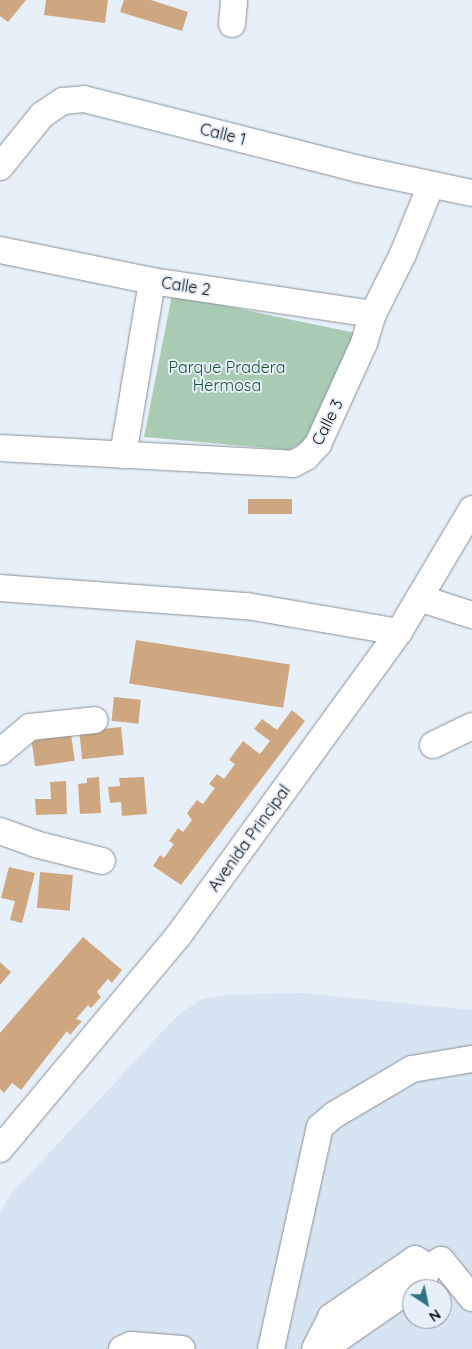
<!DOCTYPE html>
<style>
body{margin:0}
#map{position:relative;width:472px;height:1349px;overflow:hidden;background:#e7f0f8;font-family:Quicksand,sans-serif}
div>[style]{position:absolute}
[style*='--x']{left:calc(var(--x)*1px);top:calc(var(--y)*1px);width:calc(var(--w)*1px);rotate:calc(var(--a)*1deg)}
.built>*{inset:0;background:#d7e5f2}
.green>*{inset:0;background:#a9cbb4}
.building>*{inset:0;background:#cea780;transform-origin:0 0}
.roads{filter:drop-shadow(0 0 1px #889097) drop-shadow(0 0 1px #889097)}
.minor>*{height:26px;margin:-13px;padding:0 13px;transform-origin:13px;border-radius:13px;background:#fff}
span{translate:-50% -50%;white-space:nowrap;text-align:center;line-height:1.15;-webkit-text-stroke:4px #e7f0f8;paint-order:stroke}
.street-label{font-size:16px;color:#090c0f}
.park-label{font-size:16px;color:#195334}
.north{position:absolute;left:402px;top:1279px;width:50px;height:50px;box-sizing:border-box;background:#e7f0f8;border:1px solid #8e959b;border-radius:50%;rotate:146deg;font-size:14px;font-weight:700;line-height:20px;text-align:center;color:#090c0f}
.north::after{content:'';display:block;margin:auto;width:18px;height:22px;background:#2f7283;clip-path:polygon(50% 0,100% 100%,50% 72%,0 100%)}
</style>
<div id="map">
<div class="built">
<div style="clip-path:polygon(evenodd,301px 993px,472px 1010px,472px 1349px,0 1349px,0 1212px,11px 1194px,178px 1015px,202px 999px,227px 995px,301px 993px,412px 1289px,442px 1289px,442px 1319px,412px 1319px,412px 1289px)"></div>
</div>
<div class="green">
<div style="clip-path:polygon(172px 295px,356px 333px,314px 436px,289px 450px,144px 437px)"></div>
</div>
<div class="building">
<div style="clip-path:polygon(0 0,26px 0,8px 22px,0 16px)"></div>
<div style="clip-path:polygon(46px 0,108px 0,105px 23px,44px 15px)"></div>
<div style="clip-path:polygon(124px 0,151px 0,188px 12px,182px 31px,120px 12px)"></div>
<div style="left:248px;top:499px;width:44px;height:15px"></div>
<div style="left:136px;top:640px;width:156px;height:44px;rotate:9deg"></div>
<div style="left:114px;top:697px;width:27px;height:24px;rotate:6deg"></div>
<div style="clip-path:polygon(292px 710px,305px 721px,181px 885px,153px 866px,160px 855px,164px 858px,174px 844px,169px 841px,178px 828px,183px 832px,192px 820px,187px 813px,197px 800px,203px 804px,215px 788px,209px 784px,217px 774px,224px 779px,235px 764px,229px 760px,243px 741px,260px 754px,270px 741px,254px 729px,262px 719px,277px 730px)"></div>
<div style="left:121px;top:727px;width:28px;height:42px;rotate:84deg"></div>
<div style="left:71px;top:734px;width:27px;height:40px;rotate:82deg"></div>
<div style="clip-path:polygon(99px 777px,101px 813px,80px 814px,78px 784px,87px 783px,87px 778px)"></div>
<div style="clip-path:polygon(144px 777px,147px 814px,122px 816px,121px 802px,110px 803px,108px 787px,120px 786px,119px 778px)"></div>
<div style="clip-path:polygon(66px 781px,67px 814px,36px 815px,35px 799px,51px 799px,50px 782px)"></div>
<div style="clip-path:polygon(9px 867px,35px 873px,22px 923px,10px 920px,15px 901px,1px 898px)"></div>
<div style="left:40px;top:872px;width:33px;height:36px;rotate:5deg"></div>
<div style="clip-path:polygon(83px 937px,122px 970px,112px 983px,108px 979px,97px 992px,101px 997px,91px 1008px,88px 1005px,76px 1019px,82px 1021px,70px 1035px,67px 1031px,21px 1090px,12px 1083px,4px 1093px,0 1089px,0 1033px)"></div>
<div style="clip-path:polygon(0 962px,11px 972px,0 985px)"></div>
</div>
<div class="roads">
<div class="minor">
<div style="--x:232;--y:24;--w:24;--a:-85"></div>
<div style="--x:0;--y:167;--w:67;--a:-51.1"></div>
<div style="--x:42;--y:115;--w:25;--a:-34"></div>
<div style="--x:63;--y:101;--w:21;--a:-5"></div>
<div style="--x:84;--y:99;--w:283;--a:14.3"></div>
<div style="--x:358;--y:169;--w:116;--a:11.9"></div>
<div style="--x:0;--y:250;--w:155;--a:11.5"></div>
<div style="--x:152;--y:281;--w:223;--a:8.5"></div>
<div style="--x:0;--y:448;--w:293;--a:3.1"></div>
<div style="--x:293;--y:464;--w:15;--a:-28"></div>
<div style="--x:306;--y:457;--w:18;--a:-47"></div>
<div style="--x:318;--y:444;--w:111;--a:-65.5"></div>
<div style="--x:364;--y:343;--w:30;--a:-73"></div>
<div style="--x:373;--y:314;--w:67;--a:-63.4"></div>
<div style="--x:403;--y:254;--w:74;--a:-67.9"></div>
<div style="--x:123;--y:455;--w:176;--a:-80.5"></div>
<div style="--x:0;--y:588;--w:248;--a:4.2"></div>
<div style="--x:247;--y:606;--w:154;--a:9.7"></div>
<div style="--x:419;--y:598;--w:56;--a:17.8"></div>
<div style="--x:433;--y:745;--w:43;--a:-26"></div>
<div style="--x:0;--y:752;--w:39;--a:-40"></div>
<div style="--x:30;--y:727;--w:65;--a:-6.1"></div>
<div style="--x:0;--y:831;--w:37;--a:20"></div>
<div style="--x:35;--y:844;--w:69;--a:14.2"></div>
<div style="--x:0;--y:1149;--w:278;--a:-50.1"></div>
<div style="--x:178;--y:936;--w:376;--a:-54"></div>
<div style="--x:399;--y:632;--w:143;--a:-59.3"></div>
<div style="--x:324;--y:1336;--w:15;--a:8"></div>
<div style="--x:339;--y:1338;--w:102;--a:-34.6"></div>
<div style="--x:423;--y:1280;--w:14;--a:-65"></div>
<div style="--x:429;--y:1267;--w:14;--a:-30"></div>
<div style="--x:441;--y:1260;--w:49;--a:50.8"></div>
<div style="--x:122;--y:1349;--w:10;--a:-24"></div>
<div style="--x:131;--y:1345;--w:51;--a:4.5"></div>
<div style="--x:271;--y:1349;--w:227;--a:-77.6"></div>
<div style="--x:320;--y:1127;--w:18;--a:-41"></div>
<div style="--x:334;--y:1115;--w:91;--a:-30.5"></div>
<div style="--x:412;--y:1069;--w:61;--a:-9.5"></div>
<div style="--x:315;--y:1349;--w:36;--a:-63"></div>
<div style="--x:331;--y:1317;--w:102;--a:-34.6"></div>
<div style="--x:415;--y:1259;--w:16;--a:30"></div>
</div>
</div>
<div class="street-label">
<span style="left:223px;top:134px;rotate:14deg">Calle 1</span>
<span style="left:186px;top:286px;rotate:9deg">Calle 2</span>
<span style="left:327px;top:422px;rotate:-63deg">Calle 3</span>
<span style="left:249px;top:838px;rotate:-54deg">Avenida Principal</span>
</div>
<div class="park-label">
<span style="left:227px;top:376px">Parque Pradera<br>Hermosa</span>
</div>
<div class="north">N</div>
</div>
